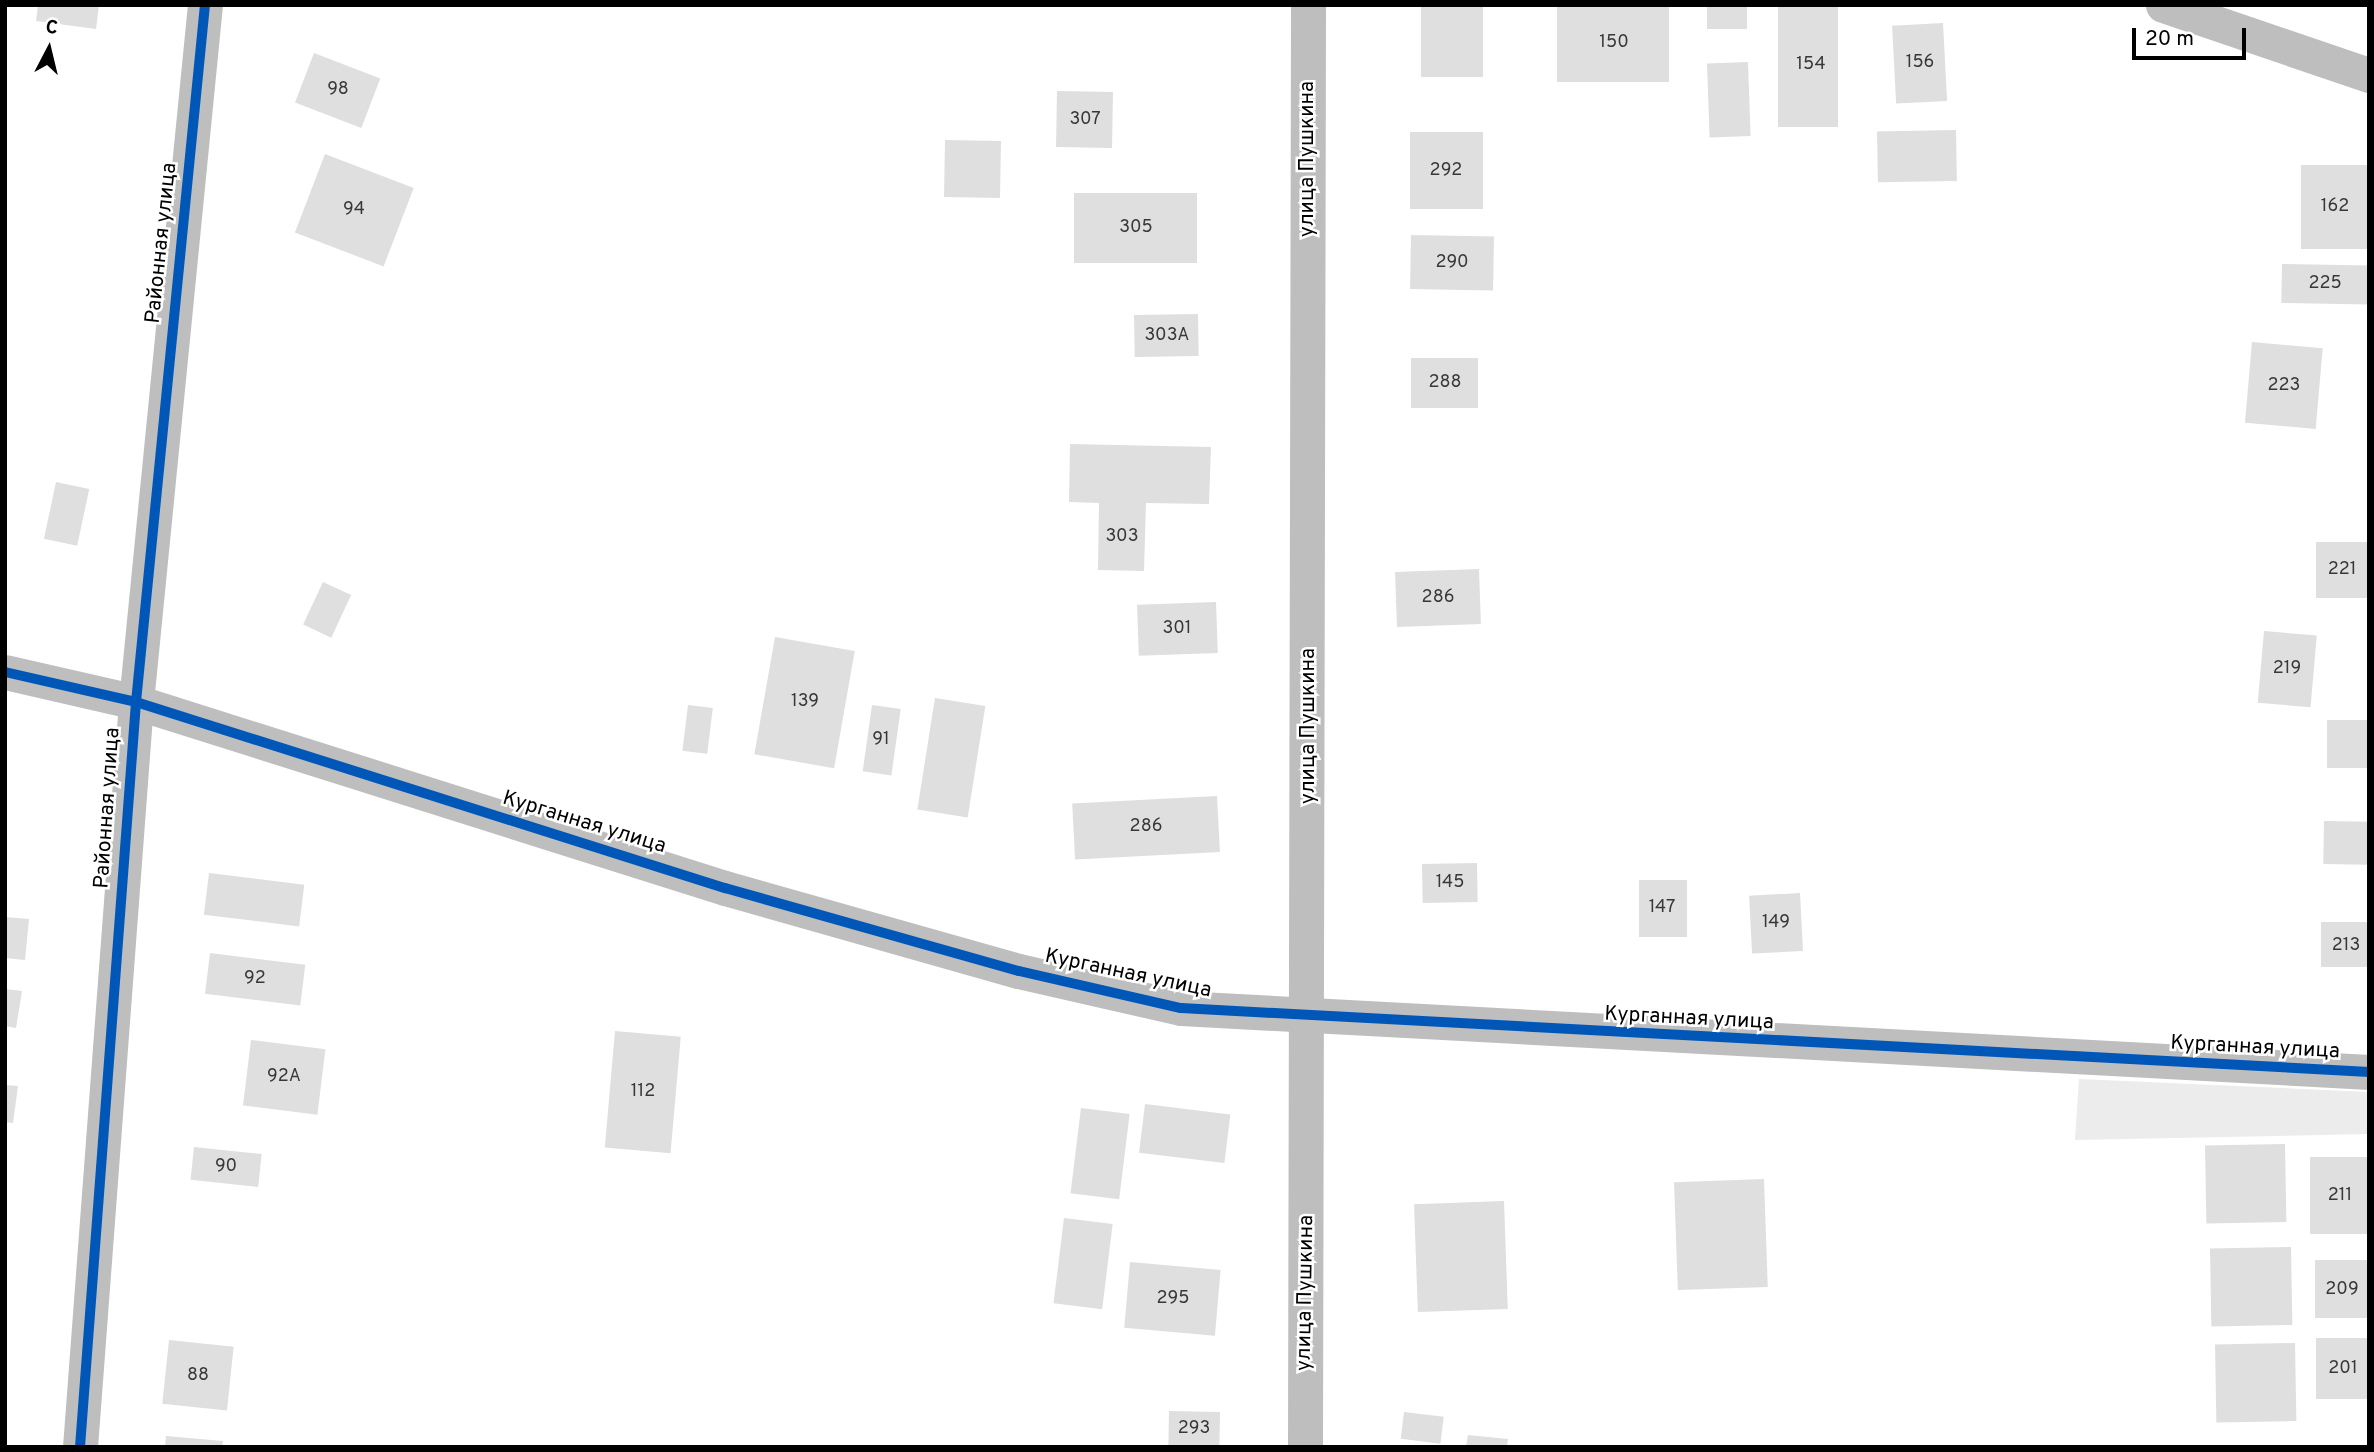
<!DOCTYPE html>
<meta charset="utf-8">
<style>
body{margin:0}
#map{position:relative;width:2374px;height:1452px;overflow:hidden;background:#fff;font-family:Overpass,sans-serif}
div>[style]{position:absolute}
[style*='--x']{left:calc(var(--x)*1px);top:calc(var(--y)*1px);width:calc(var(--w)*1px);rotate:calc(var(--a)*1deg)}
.green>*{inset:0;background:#ececec}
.building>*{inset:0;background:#dfdfdf;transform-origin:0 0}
.minor>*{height:35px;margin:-17.5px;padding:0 17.5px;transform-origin:17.5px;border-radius:17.5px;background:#bebebe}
.cycleway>*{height:10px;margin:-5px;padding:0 5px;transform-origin:5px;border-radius:5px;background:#0057b8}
span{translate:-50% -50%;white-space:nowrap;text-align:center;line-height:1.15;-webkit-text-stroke:5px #fff;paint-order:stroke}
.number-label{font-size:18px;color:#383838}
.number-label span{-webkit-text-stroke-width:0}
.street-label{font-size:21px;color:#000}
.frame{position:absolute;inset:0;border:7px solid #000;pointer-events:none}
.north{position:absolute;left:14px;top:14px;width:70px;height:70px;-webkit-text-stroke:5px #fff;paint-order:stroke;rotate:7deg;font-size:19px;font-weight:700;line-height:28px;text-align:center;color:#000}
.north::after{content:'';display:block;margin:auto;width:24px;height:32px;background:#000;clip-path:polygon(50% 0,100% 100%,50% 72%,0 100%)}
.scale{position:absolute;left:2132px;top:28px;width:114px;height:32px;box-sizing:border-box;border:4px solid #000;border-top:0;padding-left:9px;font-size:21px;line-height:24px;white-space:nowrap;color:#000;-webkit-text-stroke:5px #fff;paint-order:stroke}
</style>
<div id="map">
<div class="green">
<div style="clip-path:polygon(2079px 1079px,2369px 1092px,2369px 1134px,2075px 1140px)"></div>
</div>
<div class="building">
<div style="clip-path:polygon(38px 5px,99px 5px,96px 29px,36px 21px)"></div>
<div style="left:1421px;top:5px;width:62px;height:72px"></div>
<div style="left:1557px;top:5px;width:112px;height:77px"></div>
<div style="left:1707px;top:5px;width:40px;height:24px"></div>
<div style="left:1778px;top:5px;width:60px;height:122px"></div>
<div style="left:1943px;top:23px;width:78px;height:51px;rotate:87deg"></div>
<div style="left:314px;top:53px;width:71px;height:53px;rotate:21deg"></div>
<div style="left:1748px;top:62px;width:74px;height:41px;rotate:88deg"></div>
<div style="left:1057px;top:91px;width:56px;height:56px;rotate:1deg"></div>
<div style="left:1956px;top:130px;width:51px;height:79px;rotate:89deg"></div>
<div style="left:1410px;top:132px;width:73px;height:77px"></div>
<div style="left:945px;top:140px;width:56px;height:57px;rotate:1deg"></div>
<div style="left:325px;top:154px;width:95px;height:84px;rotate:21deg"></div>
<div style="left:2301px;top:165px;width:68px;height:84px"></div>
<div style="left:1074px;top:193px;width:123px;height:70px"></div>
<div style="left:1411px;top:235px;width:83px;height:54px;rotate:1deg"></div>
<div style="left:2282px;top:264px;width:87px;height:39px;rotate:1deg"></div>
<div style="left:1198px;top:314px;width:42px;height:64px;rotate:89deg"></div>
<div style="left:2252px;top:342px;width:71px;height:81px;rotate:5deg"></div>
<div style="left:1478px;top:358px;width:50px;height:67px;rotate:90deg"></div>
<div style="clip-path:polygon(1070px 444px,1211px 447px,1209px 504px,1146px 503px,1144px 571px,1098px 570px,1099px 503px,1069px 502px)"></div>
<div style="left:56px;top:482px;width:34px;height:58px;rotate:12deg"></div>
<div style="left:2316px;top:542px;width:53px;height:56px"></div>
<div style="left:1479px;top:569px;width:55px;height:84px;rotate:88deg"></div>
<div style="left:323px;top:582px;width:31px;height:47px;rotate:25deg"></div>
<div style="left:1216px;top:602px;width:51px;height:79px;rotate:88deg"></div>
<div style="left:2264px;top:631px;width:53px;height:72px;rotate:5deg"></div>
<div style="left:775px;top:637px;width:81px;height:119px;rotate:10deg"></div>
<div style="left:935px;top:698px;width:51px;height:113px;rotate:9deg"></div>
<div style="left:688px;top:705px;width:25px;height:46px;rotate:7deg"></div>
<div style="left:872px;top:705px;width:29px;height:67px;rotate:8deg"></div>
<div style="left:2369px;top:720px;width:48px;height:42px;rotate:90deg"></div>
<div style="left:1217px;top:796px;width:56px;height:145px;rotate:87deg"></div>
<div style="left:2324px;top:821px;width:45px;height:43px;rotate:1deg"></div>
<div style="left:1477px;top:863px;width:39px;height:55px;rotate:89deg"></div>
<div style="left:209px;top:873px;width:96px;height:42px;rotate:7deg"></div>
<div style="left:1639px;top:880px;width:48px;height:57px"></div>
<div style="left:1800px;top:893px;width:58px;height:51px;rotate:87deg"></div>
<div style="clip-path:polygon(5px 917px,29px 919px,25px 960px,5px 958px)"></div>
<div style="left:2369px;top:922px;width:45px;height:48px;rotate:90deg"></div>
<div style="left:210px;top:953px;width:96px;height:41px;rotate:7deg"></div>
<div style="clip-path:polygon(5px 989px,22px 991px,16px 1028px,5px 1026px)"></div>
<div style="left:615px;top:1031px;width:66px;height:117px;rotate:5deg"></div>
<div style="left:251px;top:1040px;width:75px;height:66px;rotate:7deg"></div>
<div style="clip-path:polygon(5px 1085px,18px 1086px,13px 1123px,5px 1122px)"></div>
<div style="left:1145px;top:1104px;width:86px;height:49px;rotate:7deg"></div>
<div style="left:1081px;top:1108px;width:49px;height:86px;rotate:7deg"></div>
<div style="left:2285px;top:1144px;width:78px;height:80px;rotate:89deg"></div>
<div style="left:194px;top:1147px;width:68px;height:33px;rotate:6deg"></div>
<div style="left:2369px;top:1157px;width:77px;height:59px;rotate:90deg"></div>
<div style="left:1764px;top:1179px;width:108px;height:90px;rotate:88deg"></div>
<div style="left:1504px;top:1201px;width:108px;height:90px;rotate:88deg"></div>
<div style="left:1064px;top:1218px;width:49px;height:86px;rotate:7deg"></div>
<div style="left:2291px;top:1247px;width:78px;height:81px;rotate:89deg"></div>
<div style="left:2369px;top:1260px;width:58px;height:54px;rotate:90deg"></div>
<div style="left:1130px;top:1262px;width:91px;height:66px;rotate:5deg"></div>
<div style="left:2369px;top:1338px;width:61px;height:53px;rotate:90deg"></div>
<div style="left:169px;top:1340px;width:65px;height:64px;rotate:6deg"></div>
<div style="left:2295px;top:1343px;width:78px;height:80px;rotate:89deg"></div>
<div style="left:1169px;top:1411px;width:51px;height:36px;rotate:1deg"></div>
<div style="left:1404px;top:1412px;width:40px;height:27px;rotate:7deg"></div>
<div style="clip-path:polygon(1468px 1435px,1508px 1439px,1507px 1447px,1466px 1447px)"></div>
<div style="clip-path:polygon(166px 1436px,223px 1441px,222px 1447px,165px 1447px)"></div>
</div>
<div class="minor">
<div style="--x:2163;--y:5;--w:218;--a:18.8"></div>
<div style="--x:5;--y:672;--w:134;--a:12.9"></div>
<div style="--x:136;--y:702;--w:618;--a:17.53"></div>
<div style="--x:725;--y:888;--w:305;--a:15.8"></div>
<div style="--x:1019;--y:971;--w:166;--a:12.9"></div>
<div style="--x:1181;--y:1008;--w:1190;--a:3.08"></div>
<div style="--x:80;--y:1447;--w:747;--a:-85.7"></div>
<div style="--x:136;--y:702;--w:700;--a:-84.35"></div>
<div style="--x:1305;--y:1447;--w:1442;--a:-89.88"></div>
</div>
<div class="cycleway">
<div style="--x:5;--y:672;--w:134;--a:12.9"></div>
<div style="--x:136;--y:702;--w:618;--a:17.53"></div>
<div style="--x:725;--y:888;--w:305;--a:15.8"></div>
<div style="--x:1019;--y:971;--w:166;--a:12.9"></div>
<div style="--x:1181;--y:1008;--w:1190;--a:3.08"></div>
<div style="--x:80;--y:1447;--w:747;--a:-85.7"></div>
<div style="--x:136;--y:702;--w:700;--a:-84.35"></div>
</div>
<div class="number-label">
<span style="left:1614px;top:43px">150</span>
<span style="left:1920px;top:63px">156</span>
<span style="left:1811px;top:65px">154</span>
<span style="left:338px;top:90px">98</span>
<span style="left:1085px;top:120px">307</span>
<span style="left:1446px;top:171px">292</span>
<span style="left:2335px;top:207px">162</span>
<span style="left:354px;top:210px">94</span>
<span style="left:1136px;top:228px">305</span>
<span style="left:1452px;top:263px">290</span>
<span style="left:2325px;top:284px">225</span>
<span style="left:1167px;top:336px">303А</span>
<span style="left:1445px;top:383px">288</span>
<span style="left:2284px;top:386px">223</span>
<span style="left:1122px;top:537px">303</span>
<span style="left:2342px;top:570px">221</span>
<span style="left:1438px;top:598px">286</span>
<span style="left:1177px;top:629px">301</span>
<span style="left:2287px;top:669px">219</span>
<span style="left:805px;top:702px">139</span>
<span style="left:881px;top:740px">91</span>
<span style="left:1146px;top:827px">286</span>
<span style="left:1450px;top:883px">145</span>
<span style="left:1662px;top:908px">147</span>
<span style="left:1776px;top:923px">149</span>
<span style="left:2346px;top:946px">213</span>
<span style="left:255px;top:979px">92</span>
<span style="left:284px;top:1077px">92А</span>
<span style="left:643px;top:1092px">112</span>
<span style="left:226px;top:1167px">90</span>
<span style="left:2340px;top:1196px">211</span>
<span style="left:2342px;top:1290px">209</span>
<span style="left:1173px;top:1299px">295</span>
<span style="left:2343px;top:1369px">201</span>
<span style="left:198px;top:1376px">88</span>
<span style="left:1194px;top:1429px">293</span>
</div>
<div class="street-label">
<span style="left:1308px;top:159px;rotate:-90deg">улица Пушкина</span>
<span style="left:162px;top:243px;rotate:-84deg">Районная улица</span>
<span style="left:1309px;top:726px;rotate:-90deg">улица Пушкина</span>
<span style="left:108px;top:808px;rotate:-86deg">Районная улица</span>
<span style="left:584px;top:823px;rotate:17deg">Курганная улица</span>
<span style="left:1128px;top:974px;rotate:12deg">Курганная улица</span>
<span style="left:1689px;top:1019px;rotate:3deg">Курганная улица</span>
<span style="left:2255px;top:1048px;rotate:3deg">Курганная улица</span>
<span style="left:1306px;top:1293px;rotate:-89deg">улица Пушкина</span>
</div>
<div class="frame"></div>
<div class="north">С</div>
<div class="scale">20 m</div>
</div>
